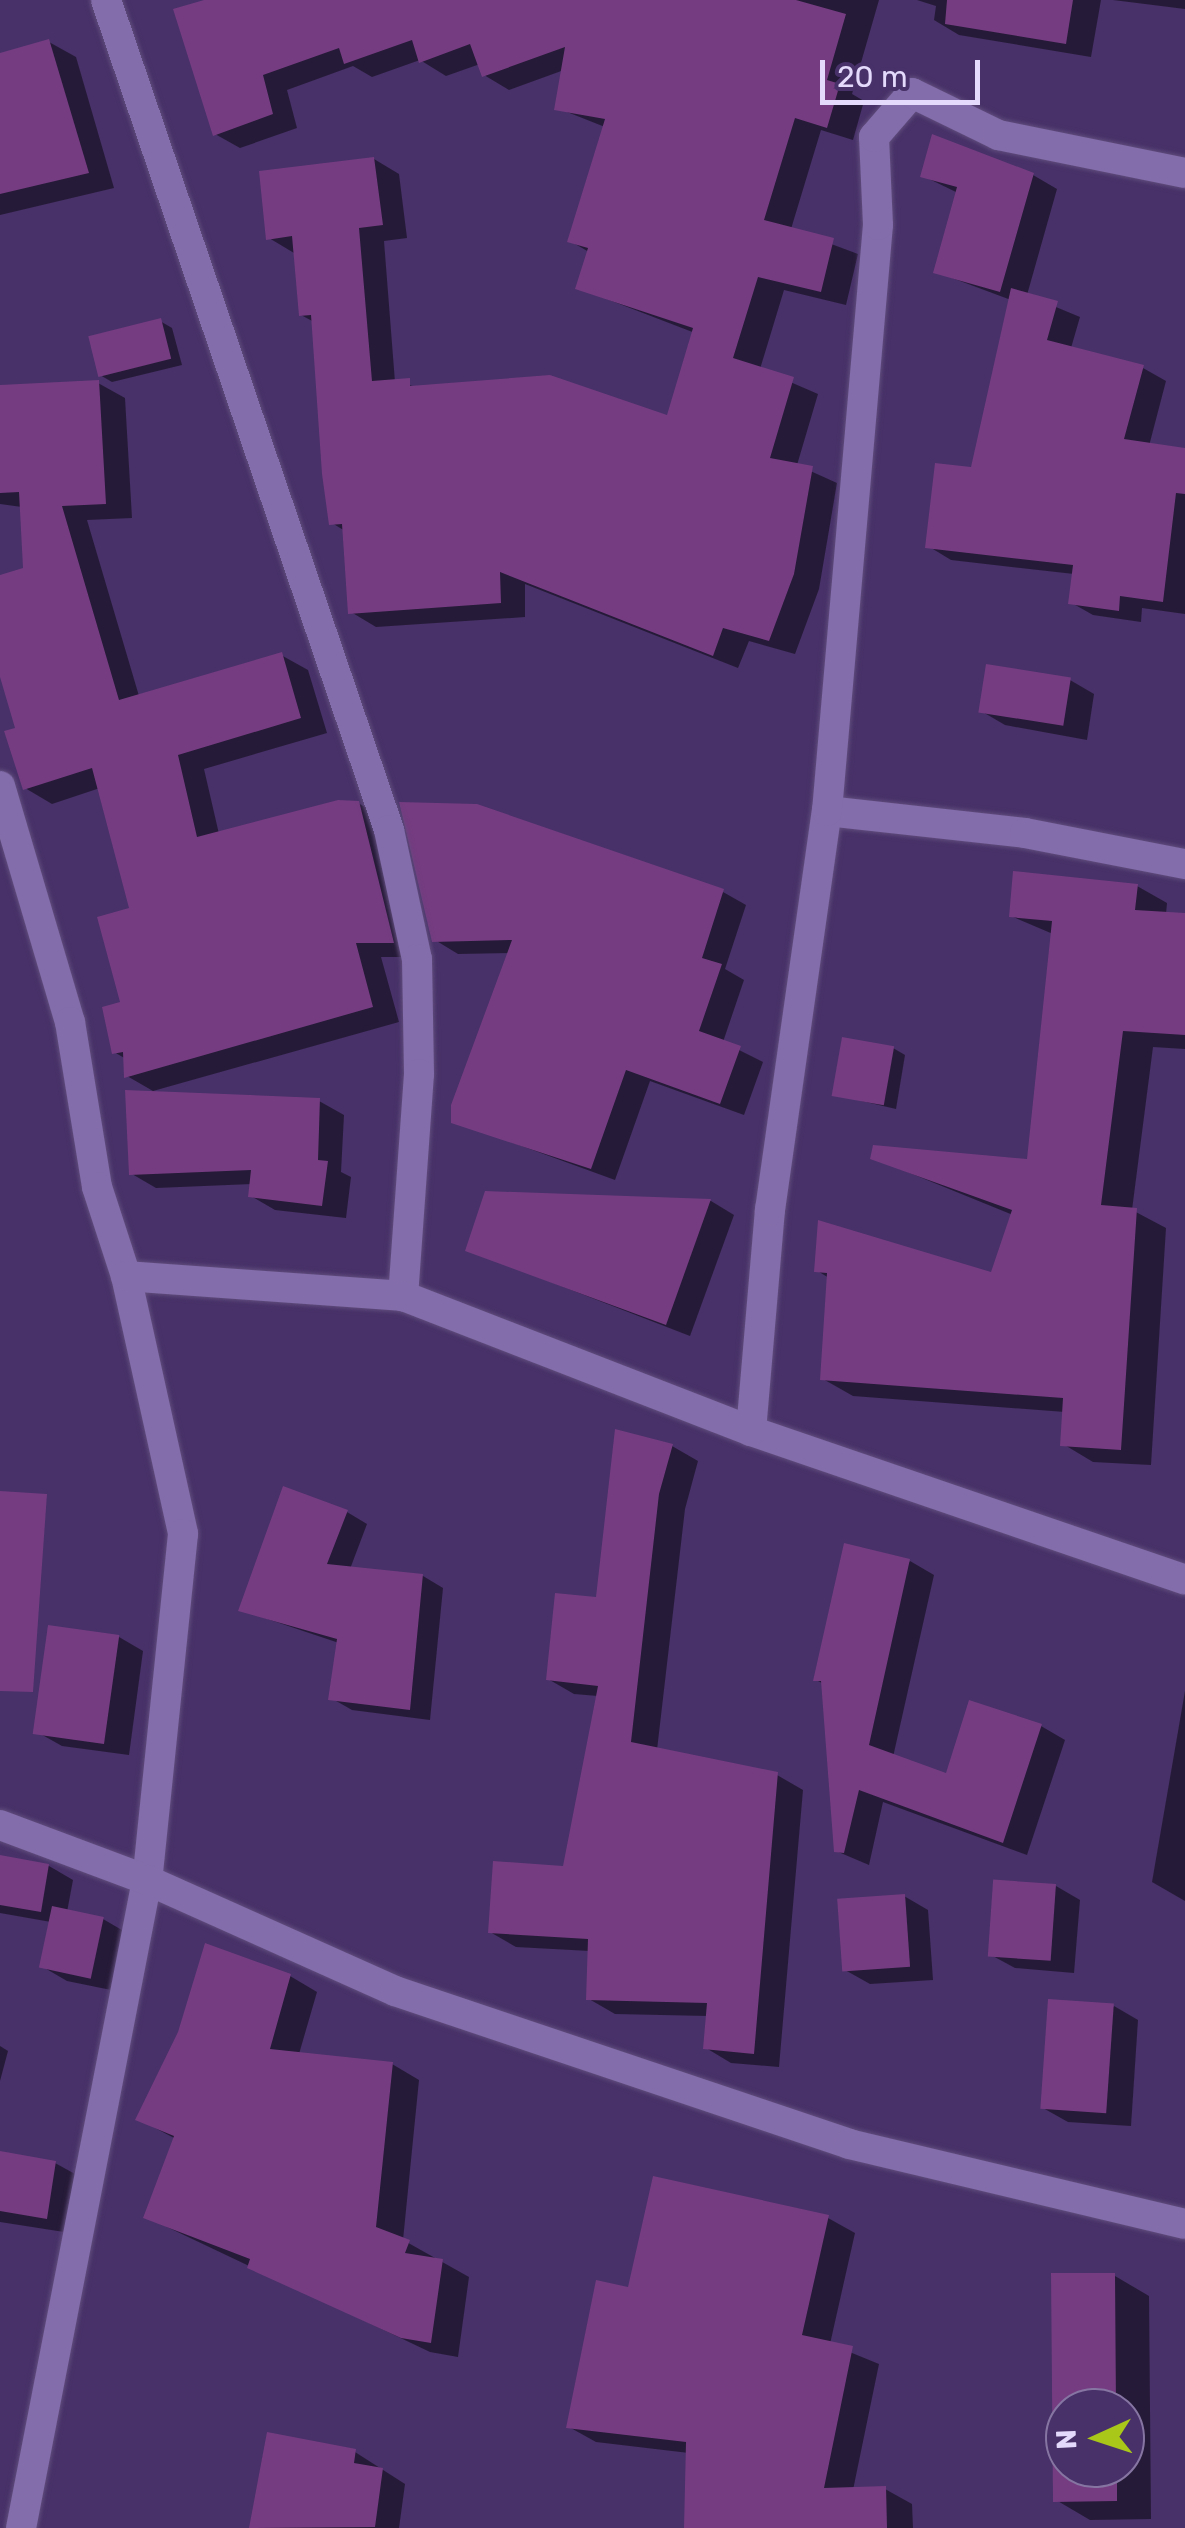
<!DOCTYPE html>
<style>
body{margin:0}
#map{position:relative;width:1185px;height:2528px;overflow:hidden;background:#473168;font-family:Rubik,sans-serif}
div>[style]{position:absolute}
[style*='--x']{left:calc(var(--x)*1px);top:calc(var(--y)*1px);width:calc(var(--w)*1px);rotate:calc(var(--a)*1deg)}
.shadow>*{inset:0;background:#0007}
.building>*{inset:0;background:#753c81;transform-origin:0 0}
.roads{filter:drop-shadow(0 0 2px #614d7d) drop-shadow(0 0 2px #614d7d)}
.minor>*{height:30px;margin:-15px;padding:0 15px;transform-origin:15px;border-radius:15px;background:#836daa}
span{translate:-50% -50%;white-space:nowrap;text-align:center;line-height:1.15;-webkit-text-stroke:9px #473168;paint-order:stroke}
.north{position:absolute;left:1045px;top:2388px;width:100px;height:100px;box-sizing:border-box;background:#473168;border:2px solid #8675a3;border-radius:50%;rotate:267deg;font-size:28px;font-weight:700;line-height:40px;text-align:center;color:#e4dafb}
.north::after{content:'';display:block;margin:auto;width:35px;height:45px;background:#a9c719;clip-path:polygon(50% 0,100% 100%,50% 72%,0 100%)}
.scale{position:absolute;left:820px;top:60px;width:160px;height:45px;box-sizing:border-box;border:5px solid #e4dafb;border-top:0;padding-left:12px;font-size:30px;line-height:35px;white-space:nowrap;color:#e4dafb;-webkit-text-stroke:8px #473168;paint-order:stroke}
</style>
<div id="map">
<div class="shadow">
<div style="clip-path:polygon(227px 0,879px 0,852px 94px,864px 101px,853px 140px,821px 130px,791px 229px,858px 254px,846px 305px,784px 290px,760px 369px,818px 394px,797px 465px,837px 483px,819px 589px,795px 654px,749px 641px,738px 668px,525px 584px,525px 617px,376px 627px,351px 612px,345px 531px,332px 523px,314px 322px,301px 315px,294px 253px,269px 238px,374px 159px,399px 174px,407px 238px,384px 241px,395px 382px,422px 388px,669px 418px,695px 333px,578px 288px,589px 252px,570px 241px,605px 127px,557px 108px,564px 70px,509px 90px,484px 75px,480px 64px,446px 76px,420px 60px,372px 77px,353px 66px,287px 90px,297px 128px,240px 148px,215px 134px)"></div>
<div style="clip-path:polygon(917px 0,1101px 0,1091px 57px,959px 35px,934px 20px,936px 6px)"></div>
<div style="clip-path:polygon(1113px 0,1185px 0,1185px 9px)"></div>
<div style="clip-path:polygon(49px 42px,76px 57px,114px 188px,0 215px,0 55px)"></div>
<div style="clip-path:polygon(1033px 175px,1057px 189px,1027px 295px,1080px 317px,1071px 348px,1143px 368px,1166px 381px,1149px 446px,1185px 451px,1185px 614px,1142px 608px,1141px 622px,1093px 615px,1070px 602px,1074px 574px,951px 560px,928px 546px,973px 470px,1011px 300px,936px 272px,958px 193px,923px 176px)"></div>
<div style="clip-path:polygon(160px 321px,172px 328px,182px 365px,112px 382px,100px 375px)"></div>
<div style="clip-path:polygon(98px 383px,125px 398px,132px 518px,87px 520px,139px 696px,281px 655px,308px 670px,327px 733px,204px 769px,219px 834px,358px 803px,386px 819px,420px 957px,381px 957px,399px 1022px,153px 1091px,127px 1076px,126px 1059px,114px 1052px,133px 910px,100px 788px,52px 804px,25px 788px,18px 730px,0 668px,0 578px,25px 570px,22px 507px,0 504px,0 387px)"></div>
<div style="clip-path:polygon(1070px 680px,1094px 694px,1087px 740px,1005px 725px,981px 711px)"></div>
<div style="clip-path:polygon(1137px 886px,1167px 903px,1166px 914px,1185px 916px,1185px 1049px,1153px 1047px,1132px 1210px,1166px 1228px,1151px 1465px,1093px 1462px,1063px 1444px,1065px 1412px,853px 1396px,823px 1379px,829px 1278px,816px 1270px,993px 1276px,1013px 1215px,873px 1158px,1029px 1161px,1053px 934px,1011px 916px)"></div>
<div style="clip-path:polygon(723px 892px,746px 905px,725px 969px,744px 980px,723px 1042px,763px 1062px,744px 1115px,650px 1081px,615px 1180px,453px 1121px,510px 953px,458px 954px,435px 940px)"></div>
<div style="clip-path:polygon(893px 1048px,905px 1055px,896px 1109px,836px 1095px)"></div>
<div style="clip-path:polygon(319px 1101px,344px 1115px,341px 1172px,351px 1177px,346px 1218px,275px 1210px,251px 1196px,252px 1184px,156px 1188px,132px 1174px)"></div>
<div style="clip-path:polygon(487px 1193px,711px 1201px,734px 1215px,690px 1336px,468px 1250px)"></div>
<div style="clip-path:polygon(672px 1446px,698px 1461px,685px 1509px,657px 1750px,777px 1775px,803px 1790px,779px 2067px,731px 2063px,706px 2048px,708px 2016px,615px 2014px,589px 1999px,590px 1951px,516px 1947px,490px 1932px,565px 1869px,598px 1696px,574px 1694px,548px 1679px,598px 1600px)"></div>
<div style="clip-path:polygon(347px 1512px,367px 1524px,350px 1569px,423px 1576px,443px 1588px,430px 1720px,352px 1710px,331px 1698px,339px 1643px,241px 1610px)"></div>
<div style="clip-path:polygon(910px 1561px,934px 1575px,893px 1757px,947px 1777px,1041px 1726px,1065px 1740px,1027px 1855px,883px 1802px,869px 1865px,836px 1851px,824px 1684px,816px 1680px)"></div>
<div style="clip-path:polygon(119px 1637px,143px 1651px,129px 1755px,62px 1746px,37px 1732px)"></div>
<div style="clip-path:polygon(1185px 1691px,1185px 1901px,1152px 1882px)"></div>
<div style="clip-path:polygon(0 1857px,49px 1866px,73px 1880px,67px 1912px,103px 1919px,127px 1933px,116px 1991px,67px 1981px,43px 1967px,51px 1922px,0 1913px)"></div>
<div style="clip-path:polygon(1056px 1886px,1080px 1900px,1074px 1973px,1015px 1968px,991px 1955px)"></div>
<div style="clip-path:polygon(904px 1896px,928px 1910px,933px 1980px,870px 1984px,845px 1970px)"></div>
<div style="clip-path:polygon(290px 1976px,317px 1992px,299px 2054px,392px 2064px,419px 2080px,403px 2240px,469px 2277px,458px 2357px,430px 2352px,146px 2217px,176px 2139px,138px 2119px)"></div>
<div style="clip-path:polygon(1114px 2006px,1138px 2020px,1131px 2126px,1068px 2122px,1043px 2108px)"></div>
<div style="clip-path:polygon(0 2046px,8px 2051px,0 2081px)"></div>
<div style="clip-path:polygon(0 2154px,55px 2163px,86px 2180px,77px 2234px,0 2222px)"></div>
<div style="clip-path:polygon(828px 2218px,855px 2233px,830px 2344px,879px 2364px,853px 2490px,885px 2489px,912px 2504px,913px 2528px,686px 2528px,689px 2453px,596px 2442px,569px 2427px,630px 2290px)"></div>
<div style="clip-path:polygon(evenodd,1054px 2276px,1115px 2276px,1149px 2296px,1151px 2519px,1090px 2520px,1056px 2500px,1054px 2276px,1065px 2408px,1125px 2408px,1125px 2468px,1065px 2468px,1065px 2408px)"></div>
<div style="clip-path:polygon(269px 2435px,355px 2452px,405px 2484px,399px 2528px,252px 2528px)"></div>
</div>
<div class="building">
<div style="clip-path:polygon(204px 0,796px 0,846px 14px,827px 80px,840px 84px,827px 128px,795px 118px,764px 220px,834px 238px,821px 292px,758px 277px,733px 358px,794px 377px,770px 458px,813px 466px,794px 574px,769px 641px,723px 628px,713px 656px,500px 572px,501px 603px,348px 614px,342px 524px,329px 525px,322px 474px,311px 315px,299px 316px,292px 236px,266px 240px,259px 171px,374px 157px,383px 225px,359px 228px,372px 381px,410px 378px,410px 386px,550px 375px,667px 415px,693px 328px,575px 289px,588px 248px,567px 242px,605px 119px,554px 110px,565px 47px,482px 77px,470px 44px,419px 63px,412px 40px,344px 64px,339px 48px,263px 75px,273px 114px,213px 136px,173px 9px)"></div>
<div style="clip-path:polygon(947px 0,1073px 0,1066px 44px,945px 24px)"></div>
<div style="clip-path:polygon(49px 39px,89px 173px,0 194px,0 53px)"></div>
<div style="clip-path:polygon(932px 134px,1034px 173px,1000px 292px,933px 273px,957px 187px,920px 177px)"></div>
<div style="clip-path:polygon(1011px 288px,1058px 301px,1047px 340px,1144px 365px,1124px 439px,1185px 448px,1185px 494px,1176px 493px,1163px 602px,1120px 596px,1119px 611px,1068px 604px,1073px 565px,925px 548px,935px 463px,971px 467px)"></div>
<div style="left:161px;top:318px;width:42px;height:75px;rotate:76deg"></div>
<div style="clip-path:polygon(99px 380px,106px 504px,62px 506px,119px 700px,282px 652px,301px 718px,178px 755px,197px 837px,338px 800px,359px 801px,394px 943px,356px 943px,373px 1007px,124px 1078px,123px 1052px,112px 1054px,102px 1007px,120px 1002px,97px 917px,129px 908px,92px 768px,23px 790px,4px 731px,15px 728px,0 677px,0 575px,23px 568px,19px 492px,0 493px,0 385px)"></div>
<div style="left:986px;top:664px;width:86px;height:49px;rotate:9deg"></div>
<div style="clip-path:polygon(399px 802px,477px 804px,724px 889px,702px 958px,722px 964px,699px 1031px,741px 1046px,720px 1104px,626px 1070px,591px 1169px,451px 1123px,451px 1105px,512px 940px,432px 942px)"></div>
<div style="clip-path:polygon(1013px 871px,1138px 884px,1135px 910px,1185px 913px,1185px 1035px,1123px 1031px,1101px 1205px,1137px 1208px,1121px 1450px,1060px 1446px,1063px 1398px,820px 1380px,827px 1273px,814px 1272px,818px 1220px,991px 1272px,1012px 1210px,870px 1159px,873px 1145px,1027px 1159px,1052px 921px,1009px 917px)"></div>
<div style="left:842px;top:1037px;width:53px;height:60px;rotate:10deg"></div>
<div style="clip-path:polygon(125px 1090px,320px 1098px,318px 1160px,328px 1161px,322px 1206px,248px 1197px,251px 1170px,129px 1175px)"></div>
<div style="clip-path:polygon(485px 1191px,711px 1199px,666px 1325px,465px 1251px)"></div>
<div style="clip-path:polygon(615px 1429px,673px 1444px,659px 1494px,631px 1742px,778px 1772px,754px 2054px,703px 2049px,707px 2003px,586px 2000px,588px 1939px,488px 1933px,493px 1861px,563px 1866px,598px 1686px,546px 1680px,555px 1593px,596px 1597px)"></div>
<div style="clip-path:polygon(283px 1486px,348px 1510px,327px 1564px,423px 1574px,410px 1710px,328px 1700px,337px 1639px,238px 1611px)"></div>
<div style="clip-path:polygon(0 1491px,47px 1494px,33px 1692px,0 1691px)"></div>
<div style="clip-path:polygon(844px 1543px,910px 1559px,869px 1745px,946px 1773px,969px 1700px,1042px 1724px,1003px 1843px,859px 1790px,844px 1853px,834px 1852px,821px 1681px,813px 1681px)"></div>
<div style="left:48px;top:1625px;width:72px;height:110px;rotate:8deg"></div>
<div style="clip-path:polygon(0 1855px,49px 1864px,41px 1912px,0 1905px)"></div>
<div style="left:1056px;top:1884px;width:77px;height:63px;rotate:94deg"></div>
<div style="left:905px;top:1894px;width:73px;height:68px;rotate:86deg"></div>
<div style="left:52px;top:1906px;width:53px;height:63px;rotate:12deg"></div>
<div style="clip-path:polygon(205px 1943px,291px 1974px,270px 2049px,393px 2062px,376px 2227px,410px 2240px,405px 2253px,443px 2259px,431px 2343px,401px 2338px,247px 2268px,250px 2259px,143px 2218px,174px 2136px,135px 2120px,178px 2032px)"></div>
<div style="left:1048px;top:1999px;width:66px;height:110px;rotate:4deg"></div>
<div style="clip-path:polygon(0 2151px,56px 2161px,47px 2219px,0 2211px)"></div>
<div style="clip-path:polygon(653px 2176px,829px 2215px,802px 2335px,853px 2346px,824px 2488px,886px 2486px,887px 2528px,684px 2528px,686px 2442px,566px 2428px,596px 2280px,628px 2287px)"></div>
<div style="clip-path:polygon(1051px 2273px,1115px 2273px,1116px 2408px,1065px 2408px,1065px 2468px,1117px 2468px,1117px 2501px,1053px 2502px)"></div>
<div style="clip-path:polygon(267px 2432px,356px 2449px,354px 2463px,383px 2468px,375px 2527px,249px 2528px)"></div>
</div>
<div class="roads">
<div class="minor">
<div style="--x:106;--y:0;--w:877;--a:71.17"></div>
<div style="--x:389;--y:830;--w:132;--a:77.8"></div>
<div style="--x:417;--y:959;--w:115;--a:89"></div>
<div style="--x:419;--y:1074;--w:223;--a:94.1"></div>
<div style="--x:0;--y:786;--w:246;--a:73.5"></div>
<div style="--x:70;--y:1022;--w:167;--a:80.7"></div>
<div style="--x:97;--y:1187;--w:94;--a:72"></div>
<div style="--x:126;--y:1276;--w:264;--a:77.5"></div>
<div style="--x:183;--y:1534;--w:348;--a:95.9"></div>
<div style="--x:147;--y:1880;--w:660;--a:101"></div>
<div style="--x:827;--y:811;--w:199;--a:6.3"></div>
<div style="--x:1025;--y:833;--w:163;--a:11"></div>
<div style="--x:126;--y:1276;--w:278;--a:4.1"></div>
<div style="--x:403;--y:1296;--w:373;--a:21.2"></div>
<div style="--x:751;--y:1431;--w:459;--a:18.9"></div>
<div style="--x:751;--y:1431;--w:222;--a:-85.1"></div>
<div style="--x:770;--y:1210;--w:403;--a:-81.9"></div>
<div style="--x:827;--y:811;--w:588;--a:-85.03"></div>
<div style="--x:878;--y:225;--w:88;--a:-92.6"></div>
<div style="--x:874;--y:137;--w:58;--a:-49.2"></div>
<div style="--x:912;--y:93;--w:96;--a:26"></div>
<div style="--x:998;--y:135;--w:191;--a:11.5"></div>
<div style="--x:0;--y:1825;--w:157;--a:20.5"></div>
<div style="--x:147;--y:1880;--w:272;--a:24.1"></div>
<div style="--x:395;--y:1991;--w:479;--a:18.6"></div>
<div style="--x:849;--y:2144;--w:345;--a:13.4"></div>
</div>
</div>
<div class="north">N</div>
<div class="scale">20 m</div>
</div>
